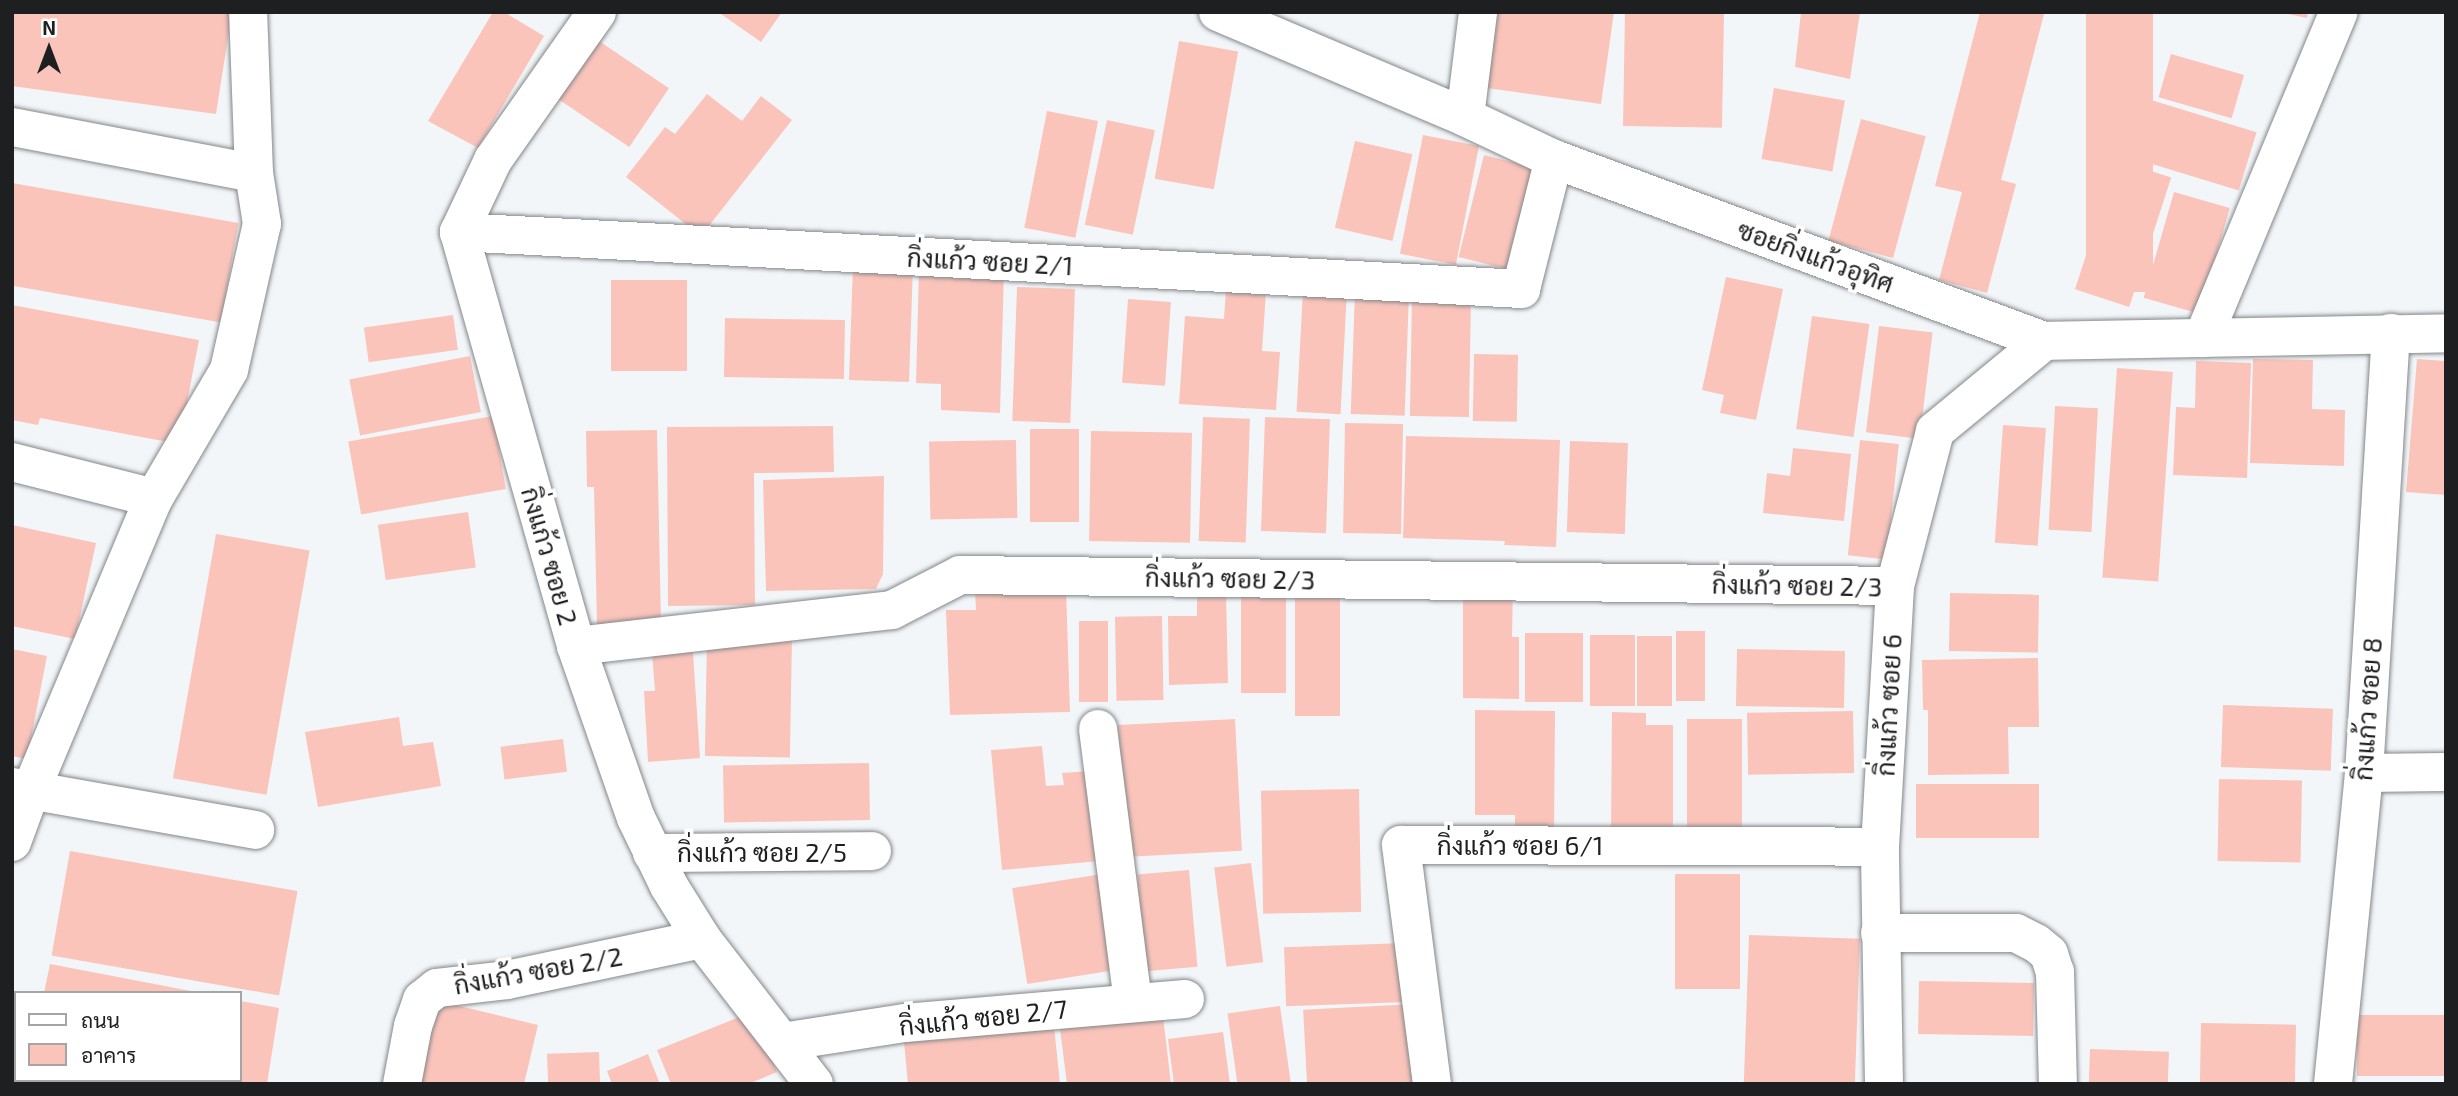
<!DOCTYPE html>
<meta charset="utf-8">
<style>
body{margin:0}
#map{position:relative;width:2458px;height:1096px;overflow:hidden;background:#f3f6f9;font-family:"Exo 2",Sarabun,sans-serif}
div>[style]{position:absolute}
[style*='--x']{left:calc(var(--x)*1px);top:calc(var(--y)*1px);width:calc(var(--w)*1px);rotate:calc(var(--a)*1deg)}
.building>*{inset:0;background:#fac4bb;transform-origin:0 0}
.roads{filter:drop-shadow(0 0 2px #848789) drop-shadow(0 0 2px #848789)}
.minor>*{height:38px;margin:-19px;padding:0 19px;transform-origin:19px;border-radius:19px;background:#fff}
span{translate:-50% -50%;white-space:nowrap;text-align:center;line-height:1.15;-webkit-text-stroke:7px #fff;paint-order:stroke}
.street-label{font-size:26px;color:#1e1f20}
.frame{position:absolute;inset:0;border:14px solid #1e1f20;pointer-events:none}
.legend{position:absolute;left:14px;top:991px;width:228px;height:91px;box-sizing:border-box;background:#fff;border:2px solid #a5a5a6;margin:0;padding:9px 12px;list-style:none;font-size:21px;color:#1e1f20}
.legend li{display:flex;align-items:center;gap:14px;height:35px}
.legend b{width:35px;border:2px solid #a5a5a6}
.north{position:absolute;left:14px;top:14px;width:70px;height:70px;-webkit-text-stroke:5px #fff;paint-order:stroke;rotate:0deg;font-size:19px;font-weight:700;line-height:28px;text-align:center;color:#1e1f20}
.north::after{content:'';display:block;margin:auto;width:24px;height:32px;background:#1e1f20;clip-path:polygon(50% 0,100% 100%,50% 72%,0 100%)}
</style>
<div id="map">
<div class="building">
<div style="clip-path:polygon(12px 12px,232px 12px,216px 114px,12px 86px)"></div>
<div style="clip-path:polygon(493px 12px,504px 12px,544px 36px,478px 148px,428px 121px)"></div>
<div style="clip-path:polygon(718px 12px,782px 12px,761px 42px)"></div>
<div style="clip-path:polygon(1498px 12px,1614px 12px,1601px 104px,1487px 88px)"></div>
<div style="left:1625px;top:12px;width:99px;height:114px;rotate:1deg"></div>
<div style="clip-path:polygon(1801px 12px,1860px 12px,1850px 79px,1795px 67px)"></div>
<div style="clip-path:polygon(1980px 12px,2044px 14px,2001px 180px,2016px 184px,1987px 293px,1939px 280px,1962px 192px,1935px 186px)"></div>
<div style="left:2086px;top:12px;width:67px;height:280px"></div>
<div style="clip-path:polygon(2279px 12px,2308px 12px,2307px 18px)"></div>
<div style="left:596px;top:39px;width:88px;height:71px;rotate:34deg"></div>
<div style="left:1179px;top:41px;width:60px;height:140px;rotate:10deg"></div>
<div style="left:2171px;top:54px;width:76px;height:45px;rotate:16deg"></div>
<div style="left:1774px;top:88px;width:72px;height:72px;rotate:10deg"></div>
<div style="clip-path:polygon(707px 94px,742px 121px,761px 96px,792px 120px,701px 236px,626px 177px,665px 127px,675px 134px)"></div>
<div style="left:2138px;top:96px;width:124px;height:61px;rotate:17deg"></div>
<div style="left:1047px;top:111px;width:52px;height:119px;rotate:11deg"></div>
<div style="left:1861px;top:119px;width:67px;height:126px;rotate:15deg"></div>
<div style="left:1107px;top:120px;width:49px;height:107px;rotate:12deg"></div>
<div style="left:1423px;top:135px;width:57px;height:121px;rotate:11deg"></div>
<div style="left:1355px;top:141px;width:59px;height:89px;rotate:13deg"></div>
<div style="left:1484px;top:155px;width:61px;height:105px;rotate:14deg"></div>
<div style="left:2117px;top:160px;width:57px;height:136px;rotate:18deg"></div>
<div style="left:12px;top:183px;width:230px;height:101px;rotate:10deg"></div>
<div style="left:2174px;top:192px;width:58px;height:110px;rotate:16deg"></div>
<div style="left:853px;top:265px;width:60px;height:115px;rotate:2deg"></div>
<div style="clip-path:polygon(919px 269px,1004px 272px,1000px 413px,941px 410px,941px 384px,916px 383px)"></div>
<div style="clip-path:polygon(1726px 277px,1783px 289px,1756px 420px,1720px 413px,1724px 395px,1702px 390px)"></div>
<div style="left:611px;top:280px;width:76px;height:91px"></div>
<div style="left:1017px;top:287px;width:58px;height:134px;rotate:2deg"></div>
<div style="clip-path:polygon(1226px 289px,1266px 292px,1262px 351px,1280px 352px,1276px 410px,1179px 404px,1185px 316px,1224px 319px)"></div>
<div style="left:1303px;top:289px;width:44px;height:123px;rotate:3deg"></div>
<div style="left:1355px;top:291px;width:54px;height:123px;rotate:2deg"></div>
<div style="left:1412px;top:297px;width:59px;height:119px;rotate:1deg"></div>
<div style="left:1128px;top:299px;width:43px;height:84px;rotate:4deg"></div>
<div style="clip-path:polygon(12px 305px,199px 340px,179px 444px,40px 418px,38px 425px,12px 420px)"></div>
<div style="left:453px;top:315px;width:35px;height:90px;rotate:82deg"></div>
<div style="left:1812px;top:316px;width:58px;height:114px;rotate:8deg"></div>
<div style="left:725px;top:318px;width:120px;height:59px;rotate:1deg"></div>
<div style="left:1879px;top:326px;width:54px;height:107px;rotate:7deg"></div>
<div style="left:1474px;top:354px;width:44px;height:67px;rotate:1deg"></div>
<div style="left:470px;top:356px;width:57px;height:123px;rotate:79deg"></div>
<div style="clip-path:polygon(2253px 359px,2313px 360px,2312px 409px,2345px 410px,2344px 466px,2250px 463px)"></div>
<div style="clip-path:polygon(2417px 359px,2446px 361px,2446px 495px,2406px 492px)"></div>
<div style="clip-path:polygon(2196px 361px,2251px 363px,2247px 478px,2173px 475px,2176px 407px,2195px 408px)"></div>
<div style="left:2117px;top:368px;width:56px;height:210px;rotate:4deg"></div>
<div style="left:2055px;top:406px;width:43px;height:124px;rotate:3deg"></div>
<div style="left:493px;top:416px;width:74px;height:147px;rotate:80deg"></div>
<div style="left:1203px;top:417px;width:47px;height:124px;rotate:2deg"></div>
<div style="left:1265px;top:417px;width:65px;height:114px;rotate:2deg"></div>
<div style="left:1345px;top:423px;width:58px;height:110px;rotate:1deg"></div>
<div style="left:2003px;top:425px;width:43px;height:118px;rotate:4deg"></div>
<div style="clip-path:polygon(833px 426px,834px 472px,754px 473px,755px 605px,668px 606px,667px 427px)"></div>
<div style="left:1030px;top:429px;width:49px;height:93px"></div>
<div style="clip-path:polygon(657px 430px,661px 624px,597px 625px,594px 487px,587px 487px,586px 431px)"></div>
<div style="left:1091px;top:431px;width:101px;height:110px;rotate:1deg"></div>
<div style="clip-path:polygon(1406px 436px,1560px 440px,1556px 547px,1504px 545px,1505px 541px,1403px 538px)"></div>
<div style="left:1016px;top:440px;width:78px;height:87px;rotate:89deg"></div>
<div style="left:1860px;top:440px;width:39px;height:116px;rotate:6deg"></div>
<div style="left:1570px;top:441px;width:58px;height:91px;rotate:2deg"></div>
<div style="clip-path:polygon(1793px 448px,1851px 454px,1844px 521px,1763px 513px,1767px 473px,1790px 476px)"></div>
<div style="clip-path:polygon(884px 476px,883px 574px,876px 589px,766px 591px,763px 480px)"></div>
<div style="left:468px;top:512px;width:56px;height:91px;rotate:82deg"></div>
<div style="clip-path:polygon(12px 525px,96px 543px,75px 639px,12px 626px)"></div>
<div style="left:216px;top:534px;width:95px;height:248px;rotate:10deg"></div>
<div style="clip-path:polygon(1463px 586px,1513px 587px,1512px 637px,1519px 637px,1519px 699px,1463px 698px)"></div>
<div style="clip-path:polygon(1066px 588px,1070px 712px,950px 715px,946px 610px,976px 610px,975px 591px)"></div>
<div style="left:1241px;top:590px;width:45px;height:103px"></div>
<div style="clip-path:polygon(1226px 591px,1228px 683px,1169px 685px,1168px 616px,1197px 616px,1197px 593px)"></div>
<div style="left:1950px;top:593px;width:89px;height:58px;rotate:1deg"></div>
<div style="left:1295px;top:598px;width:45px;height:118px"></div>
<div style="left:1162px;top:616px;width:84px;height:47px;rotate:89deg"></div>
<div style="left:1079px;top:621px;width:29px;height:81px"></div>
<div style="left:1676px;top:631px;width:29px;height:70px"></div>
<div style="left:1525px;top:633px;width:58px;height:69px"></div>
<div style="left:1590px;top:635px;width:45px;height:71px"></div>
<div style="left:707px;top:636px;width:85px;height:120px;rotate:1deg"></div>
<div style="left:1637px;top:636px;width:35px;height:70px"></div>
<div style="clip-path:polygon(692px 638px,700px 758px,648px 762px,644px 691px,655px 691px,651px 641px)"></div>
<div style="clip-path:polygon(12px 649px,47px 656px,27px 759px,12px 756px)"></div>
<div style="left:1737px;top:649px;width:108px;height:57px;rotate:1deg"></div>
<div style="clip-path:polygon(2038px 658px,2039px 727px,2008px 727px,2009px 774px,1928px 775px,1928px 710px,1923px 710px,1922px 660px)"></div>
<div style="left:2223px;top:705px;width:110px;height:62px;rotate:2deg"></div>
<div style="clip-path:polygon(1475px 710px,1555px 711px,1554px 839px,1515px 838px,1515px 815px,1475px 815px)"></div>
<div style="left:1853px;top:711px;width:62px;height:106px;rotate:89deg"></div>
<div style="clip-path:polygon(1612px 712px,1646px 713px,1646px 725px,1673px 725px,1673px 837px,1611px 837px)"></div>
<div style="clip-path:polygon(399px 717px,403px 746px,433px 742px,441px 786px,318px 807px,305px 732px)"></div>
<div style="left:1235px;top:719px;width:132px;height:117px;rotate:87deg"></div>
<div style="left:1687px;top:719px;width:55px;height:123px"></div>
<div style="left:563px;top:739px;width:33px;height:63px;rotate:83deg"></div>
<div style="clip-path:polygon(1042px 746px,1046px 786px,1064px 785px,1062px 773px,1091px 771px,1099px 861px,1002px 870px,991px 750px)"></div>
<div style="left:869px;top:763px;width:57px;height:146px;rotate:89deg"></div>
<div style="left:2219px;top:779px;width:83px;height:82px;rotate:1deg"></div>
<div style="left:1916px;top:784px;width:123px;height:54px"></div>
<div style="left:1359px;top:789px;width:123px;height:98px;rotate:89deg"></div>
<div style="left:70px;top:851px;width:231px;height:106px;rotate:10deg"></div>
<div style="left:1251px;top:863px;width:100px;height:37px;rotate:83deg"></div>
<div style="left:1189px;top:870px;width:97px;height:52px;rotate:85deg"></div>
<div style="left:1102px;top:874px;width:97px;height:91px;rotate:81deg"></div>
<div style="left:1675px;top:874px;width:65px;height:115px"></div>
<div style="left:1749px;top:935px;width:111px;height:149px;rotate:2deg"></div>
<div style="left:1405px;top:943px;width:59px;height:121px;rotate:88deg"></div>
<div style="clip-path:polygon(50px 964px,191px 991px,191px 993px,44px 993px)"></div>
<div style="left:1919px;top:981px;width:115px;height:53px;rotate:1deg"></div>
<div style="clip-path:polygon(240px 1001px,279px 1008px,267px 1084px,131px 1082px,240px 1080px)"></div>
<div style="clip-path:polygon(439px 1001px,538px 1025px,524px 1084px,419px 1084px)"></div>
<div style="left:1415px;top:1004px;width:80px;height:112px;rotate:87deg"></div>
<div style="left:1280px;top:1006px;width:79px;height:53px;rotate:82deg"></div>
<div style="clip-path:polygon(1162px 1008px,1171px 1084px,1067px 1084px,1059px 1021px)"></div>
<div style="clip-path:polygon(752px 1012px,777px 1072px,748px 1084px,671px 1084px,657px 1050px)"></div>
<div style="left:2446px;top:1015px;width:61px;height:89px;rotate:90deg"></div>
<div style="clip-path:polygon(1053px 1016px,1060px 1084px,908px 1084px,903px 1031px)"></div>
<div style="left:2201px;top:1023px;width:95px;height:61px;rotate:1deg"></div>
<div style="clip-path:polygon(1223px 1032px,1230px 1084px,1174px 1084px,1168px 1039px)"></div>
<div style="left:2090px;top:1049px;width:79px;height:35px;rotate:2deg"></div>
<div style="left:599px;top:1052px;width:32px;height:52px;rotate:88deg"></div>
<div style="clip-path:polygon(648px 1054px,660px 1084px,612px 1084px,607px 1071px)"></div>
</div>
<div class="roads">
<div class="minor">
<div style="--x:597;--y:12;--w:181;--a:125.1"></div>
<div style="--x:493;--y:160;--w:80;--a:115.3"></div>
<div style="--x:459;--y:232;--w:430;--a:74.2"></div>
<div style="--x:576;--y:646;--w:182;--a:70.8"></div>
<div style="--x:636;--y:818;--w:76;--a:64.1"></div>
<div style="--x:669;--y:886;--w:62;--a:58.1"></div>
<div style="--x:702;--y:939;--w:183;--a:52.3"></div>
<div style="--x:1218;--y:12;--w:268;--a:23"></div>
<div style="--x:1465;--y:117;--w:98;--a:25.3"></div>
<div style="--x:1554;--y:159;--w:523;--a:20.38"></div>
<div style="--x:2044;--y:341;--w:402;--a:-1.1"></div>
<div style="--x:1465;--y:117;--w:106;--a:-82.9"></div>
<div style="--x:12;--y:127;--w:246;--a:10.8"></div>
<div style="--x:459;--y:232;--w:1064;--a:3.07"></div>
<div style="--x:1521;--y:289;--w:134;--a:-75.8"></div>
<div style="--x:2203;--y:338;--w:353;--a:-67.4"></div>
<div style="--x:12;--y:462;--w:146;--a:14.2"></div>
<div style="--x:576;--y:646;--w:318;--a:-6.5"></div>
<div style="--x:892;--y:610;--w:76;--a:-27.2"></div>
<div style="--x:960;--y:575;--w:935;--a:0.67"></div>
<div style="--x:1098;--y:729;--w:276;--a:82.7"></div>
<div style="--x:2364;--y:773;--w:82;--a:-0.7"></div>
<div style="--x:12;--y:787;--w:247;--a:10"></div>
<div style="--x:12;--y:842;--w:55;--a:-69.9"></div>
<div style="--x:31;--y:790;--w:317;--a:-67.2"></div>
<div style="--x:154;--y:498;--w:148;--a:-59.6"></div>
<div style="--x:229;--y:370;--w:150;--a:-77.3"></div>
<div style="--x:262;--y:224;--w:52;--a:-98.9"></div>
<div style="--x:254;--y:173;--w:161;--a:-92.1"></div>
<div style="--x:652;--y:853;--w:220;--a:-0.5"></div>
<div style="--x:1880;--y:933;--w:136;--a:0"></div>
<div style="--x:2016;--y:933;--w:22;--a:27"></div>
<div style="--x:2036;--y:943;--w:17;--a:40"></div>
<div style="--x:2049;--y:954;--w:19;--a:72"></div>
<div style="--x:2055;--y:972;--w:112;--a:88.5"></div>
<div style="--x:782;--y:1042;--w:124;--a:-8.8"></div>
<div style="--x:905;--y:1023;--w:281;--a:-4.9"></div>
<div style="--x:402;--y:1084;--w:59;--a:-79.3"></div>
<div style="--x:413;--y:1026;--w:28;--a:-71"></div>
<div style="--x:422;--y:1000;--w:19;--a:-39"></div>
<div style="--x:437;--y:988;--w:70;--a:-6.5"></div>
<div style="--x:507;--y:980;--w:199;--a:-11.9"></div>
<div style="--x:1432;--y:1084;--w:241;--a:-97.4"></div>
<div style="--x:1401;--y:845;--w:479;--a:0.2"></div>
<div style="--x:1884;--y:1084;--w:237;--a:-91"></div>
<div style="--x:1880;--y:847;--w:261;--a:-86.7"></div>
<div style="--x:1895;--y:586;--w:160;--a:-75.5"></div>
<div style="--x:1935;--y:431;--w:141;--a:-39.5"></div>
<div style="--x:2333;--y:1084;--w:313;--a:-84.3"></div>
<div style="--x:2364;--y:773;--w:441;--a:-86.5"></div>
</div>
</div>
<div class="street-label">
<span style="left:1816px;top:256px;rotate:20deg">ซอยกิ่งแก้วอุทิศ</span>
<span style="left:990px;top:261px;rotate:3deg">กิ่งแก้ว ซอย 2/1</span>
<span style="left:550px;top:556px;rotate:74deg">กิ่งแก้ว ซอย 2</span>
<span style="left:1230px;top:578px;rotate:1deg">กิ่งแก้ว ซอย 2/3</span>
<span style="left:1797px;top:585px;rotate:1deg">กิ่งแก้ว ซอย 2/3</span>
<span style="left:1888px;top:705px;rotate:-87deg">กิ่งแก้ว ซอย 6</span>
<span style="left:2367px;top:709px;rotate:-86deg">กิ่งแก้ว ซอย 8</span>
<span style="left:1520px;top:845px">กิ่งแก้ว ซอย 6/1</span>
<span style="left:762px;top:852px">กิ่งแก้ว ซอย 2/5</span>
<span style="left:538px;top:970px;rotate:-10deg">กิ่งแก้ว ซอย 2/2</span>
<span style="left:983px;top:1017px;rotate:-6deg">กิ่งแก้ว ซอย 2/7</span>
</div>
<div class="frame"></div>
<ul class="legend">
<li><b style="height:9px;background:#fff"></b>ถนน</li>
<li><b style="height:19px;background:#fac4bb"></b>อาคาร</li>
</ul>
<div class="north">N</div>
</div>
